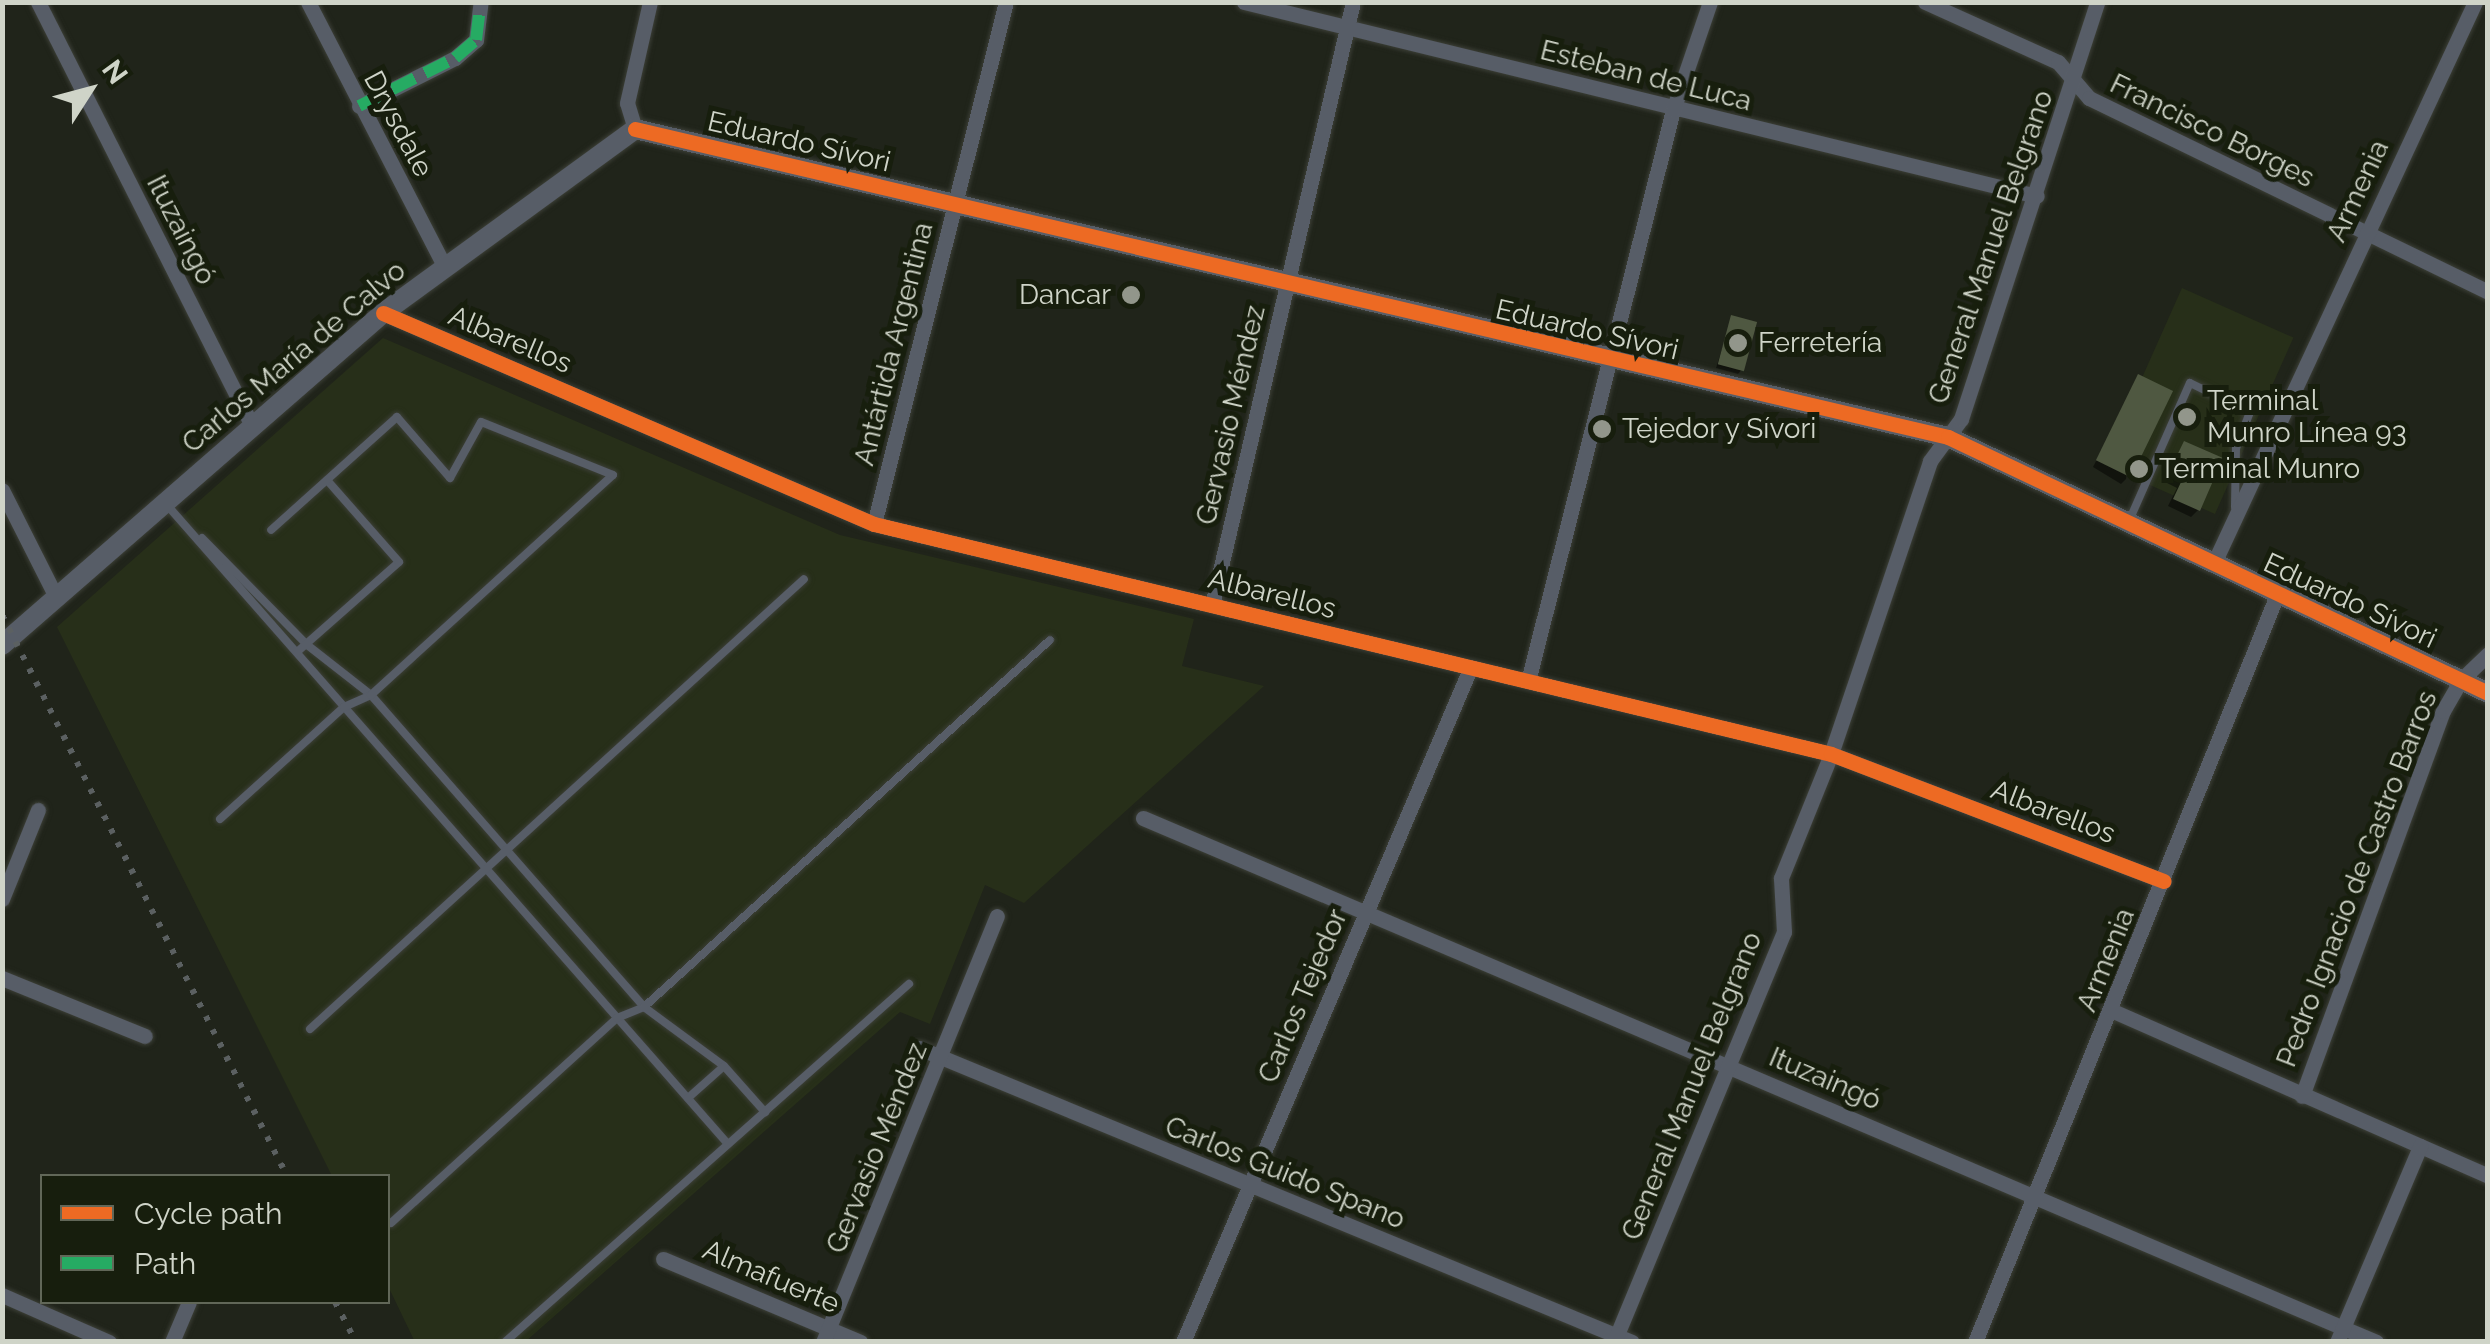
<!DOCTYPE html>
<meta charset="utf-8">
<style>
body{margin:0}
#map{position:relative;width:2490px;height:1344px;overflow:hidden;background:#20241a;font-family:Raleway,sans-serif}
div>[style]{position:absolute}
[style*='--x']{left:calc(var(--x)*1px);top:calc(var(--y)*1px);width:calc(var(--w)*1px);rotate:calc(var(--a)*1deg)}
.built>*{inset:0;background:#272f19;transform-origin:0 0}
.shadow>*{inset:0;background:#0007}
.building>*{inset:0;background:#4f5841;transform-origin:0 0}
.roads{filter:drop-shadow(0 0 2px #3c3f37) drop-shadow(0 0 2px #3c3f37)}
.service>*{height:8px;margin:-4px;padding:0 4px;transform-origin:4px;border-radius:4px;background:#575d67}
.minor>*{height:15px;margin:-7.5px;padding:0 7.5px;transform-origin:7.5px;border-radius:7.5px;background:#575d67}
.tertiary>*{height:20px;margin:-10px;padding:0 10px;transform-origin:10px;border-radius:10px;background:#575d67}
.rail>*{height:6px;margin-top:-3px;transform-origin:0;background:repeating-linear-gradient(90deg,#5b6061 0 5px,transparent 0 15px)}
.quiet>*{height:12px;margin-top:-6px;transform-origin:0;background:repeating-linear-gradient(90deg,#26ab63 0 25px,transparent 0 37px)}
.cycleway>*{height:15px;margin:-7.5px;padding:0 7.5px;transform-origin:7.5px;border-radius:7.5px;background:#ed6a23}
.dots>*{width:28px;height:28px;translate:-50% -50%;box-sizing:border-box;border:5px solid #171e0d;border-radius:50%}
span{translate:-50% -50%;white-space:nowrap;text-align:center;line-height:1.15;-webkit-text-stroke:10px #171e0d;paint-order:stroke}
.street-label{font-size:28px;color:#cfd4c8}
.poi-label{font-size:28px;color:#cfd4c8}
.right{translate:-100% -50%;text-align:right}
.left{translate:0 -50%;text-align:left}
.frame{position:absolute;inset:0;border:5px solid #cfd4c8;pointer-events:none}
.legend{position:absolute;left:40px;top:1174px;width:350px;height:130px;box-sizing:border-box;background:#171e0d;border:2px solid #616758;margin:0;padding:12px 18px;list-style:none;font-size:30px;color:#cfd4c8}
.legend li{display:flex;align-items:center;gap:20px;height:50px}
.legend b{width:50px;border:2px solid #616758}
.north{position:absolute;left:40px;top:40px;width:100px;height:100px;-webkit-text-stroke:8px #171e0d;paint-order:stroke;rotate:54deg;font-size:28px;font-weight:700;line-height:40px;text-align:center;color:#cfd4c8}
.north::after{content:'';display:block;margin:auto;width:35px;height:45px;background:#cfd4c8;clip-path:polygon(50% 0,100% 100%,50% 72%,0 100%)}
</style>
<div id="map">
<div class="built">
<div style="left:2182px;top:288px;width:122px;height:193px;rotate:24deg"></div>
<div style="clip-path:polygon(383px 338px,840px 535px,1194px 619px,1182px 666px,1264px 686px,1024px 903px,985px 885px,930px 1024px,900px 1012px,526px 1341px,415px 1342px,388px 1286px,388px 1176px,332px 1176px,57px 627px)"></div>
</div>
<div class="shadow">
<div style="clip-path:polygon(1732px 318px,1742px 369px,1738px 374px,1716px 368px)"></div>
<div style="clip-path:polygon(2139px 377px,2126px 479px,2121px 484px,2093px 467px)"></div>
<div style="clip-path:polygon(2185px 444px,2198px 510px,2191px 517px,2168px 506px,2177px 488px,2163px 481px)"></div>
</div>
<div class="building">
<div style="left:1731px;top:315px;width:27px;height:51px;rotate:15deg"></div>
<div style="left:2138px;top:374px;width:39px;height:96px;rotate:26deg"></div>
<div style="clip-path:polygon(2184px 441px,2223px 458px,2200px 511px,2173px 499px,2182px 480px,2168px 474px)"></div>
</div>
<div class="roads">
<div class="service">
<div style="--x:167;--y:505;--w:850;--a:48.72"></div>
<div style="--x:2129;--y:521;--w:151;--a:-66.2"></div>
<div style="--x:2190;--y:383;--w:67;--a:25.8"></div>
<div style="--x:2250;--y:412;--w:39;--a:111"></div>
<div style="--x:2236;--y:448;--w:59;--a:91"></div>
<div style="--x:202;--y:538;--w:148;--a:45.5"></div>
<div style="--x:306;--y:644;--w:83;--a:38.1"></div>
<div style="--x:371;--y:695;--w:415;--a:48.8"></div>
<div style="--x:644;--y:1007;--w:99;--a:36.4"></div>
<div style="--x:724;--y:1066;--w:62;--a:48.3"></div>
<div style="--x:297;--y:652;--w:136;--a:-41.4"></div>
<div style="--x:399;--y:562;--w:109;--a:-131.3"></div>
<div style="--x:220;--y:819;--w:167;--a:-42.1"></div>
<div style="--x:344;--y:707;--w:30;--a:-24"></div>
<div style="--x:371;--y:695;--w:327;--a:-42.3"></div>
<div style="--x:613;--y:475;--w:142;--a:-158.1"></div>
<div style="--x:481;--y:422;--w:64;--a:119"></div>
<div style="--x:450;--y:478;--w:81;--a:-131"></div>
<div style="--x:397;--y:417;--w:169;--a:138.1"></div>
<div style="--x:310;--y:1029;--w:668;--a:-42.33"></div>
<div style="--x:688;--y:1098;--w:48;--a:-41.6"></div>
<div style="--x:391;--y:1223;--w:305;--a:-42.2"></div>
<div style="--x:617;--y:1018;--w:29;--a:-22"></div>
<div style="--x:644;--y:1007;--w:547;--a:-42.11"></div>
<div style="--x:505;--y:1342;--w:540;--a:-41.55"></div>
</div>
<div class="minor">
<div style="--x:38;--y:2;--w:475;--a:63.2"></div>
<div style="--x:308;--y:2;--w:298;--a:62.7"></div>
<div style="--x:1244;--y:2;--w:816;--a:13.75"></div>
<div style="--x:1925;--y:2;--w:146;--a:24.3"></div>
<div style="--x:2058;--y:62;--w:48;--a:49.3"></div>
<div style="--x:2089;--y:98;--w:444;--a:25.9"></div>
<div style="--x:359;--y:106;--w:107;--a:-26.6"></div>
<div style="--x:455;--y:58;--w:28;--a:-41"></div>
<div style="--x:476;--y:40;--w:38;--a:-83"></div>
<div style="--x:635;--y:129;--w:27;--a:-107"></div>
<div style="--x:627;--y:103;--w:104;--a:-77.2"></div>
<div style="--x:383;--y:313;--w:534;--a:23.25"></div>
<div style="--x:874;--y:524;--w:984;--a:13.51"></div>
<div style="--x:1831;--y:754;--w:356;--a:20.9"></div>
<div style="--x:2;--y:490;--w:122;--a:63.2"></div>
<div style="--x:874;--y:524;--w:538;--a:-75.81"></div>
<div style="--x:2213;--y:565;--w:621;--a:-65.04"></div>
<div style="--x:1212;--y:605;--w:619;--a:-76.84"></div>
<div style="--x:1528;--y:681;--w:589;--a:-75.75"></div>
<div style="--x:1673;--y:110;--w:114;--a:-71.1"></div>
<div style="--x:1143;--y:818;--w:1340;--a:23.02"></div>
<div style="--x:2;--y:899;--w:96;--a:-68"></div>
<div style="--x:2;--y:978;--w:154;--a:22.1"></div>
<div style="--x:2113;--y:1011;--w:410;--a:23.7"></div>
<div style="--x:919;--y:1048;--w:771;--a:22.41"></div>
<div style="--x:2302;--y:1096;--w:410;--a:-69.9"></div>
<div style="--x:2443;--y:711;--w:36;--a:-60"></div>
<div style="--x:2461;--y:680;--w:37;--a:-44"></div>
<div style="--x:663;--y:1259;--w:214;--a:22.8"></div>
<div style="--x:2;--y:1295;--w:117;--a:23.7"></div>
<div style="--x:172;--y:1342;--w:43;--a:-67"></div>
<div style="--x:823;--y:1342;--w:460;--a:-67.8"></div>
<div style="--x:1183;--y:1342;--w:729;--a:-66.91"></div>
<div style="--x:1614;--y:1342;--w:444;--a:-67.5"></div>
<div style="--x:1784;--y:932;--w:54;--a:-93.2"></div>
<div style="--x:1781;--y:878;--w:134;--a:-68"></div>
<div style="--x:1831;--y:754;--w:309;--a:-71.3"></div>
<div style="--x:1930;--y:461;--w:52;--a:-53.6"></div>
<div style="--x:1961;--y:419;--w:439;--a:-71.9"></div>
<div style="--x:1975;--y:1342;--w:806;--a:-67.99"></div>
<div style="--x:2337;--y:1342;--w:213;--a:-67"></div>
</div>
<div class="tertiary">
<div style="--x:2;--y:645;--w:505;--a:-41.07"></div>
<div style="--x:383;--y:313;--w:312;--a:-36.1"></div>
<div style="--x:635;--y:129;--w:1349;--a:13.2"></div>
<div style="--x:1948;--y:437;--w:598;--a:25.36"></div>
</div>
</div>
<div class="rail">
<div style="--x:2;--y:615;--w:629;--a:63.07"></div>
<div style="--x:335;--y:1302;--w:45;--a:62.3"></div>
</div>
<div class="quiet">
<div style="--x:359;--y:106;--w:107;--a:-26.6"></div>
<div style="--x:455;--y:58;--w:28;--a:-41"></div>
<div style="--x:476;--y:40;--w:38;--a:-83"></div>
</div>
<div class="cycleway">
<div style="--x:635;--y:129;--w:1349;--a:13.2"></div>
<div style="--x:1948;--y:437;--w:598;--a:25.36"></div>
<div style="--x:383;--y:313;--w:534;--a:23.25"></div>
<div style="--x:874;--y:524;--w:984;--a:13.51"></div>
<div style="--x:1831;--y:754;--w:356;--a:20.9"></div>
</div>
<div class="dots">
<div style="left:1131px;top:295px;background:#92968b"></div>
<div style="left:1738px;top:343px;background:#92968b"></div>
<div style="left:2187px;top:417px;background:#92968b"></div>
<div style="left:1602px;top:429px;background:#92968b"></div>
<div style="left:2139px;top:469px;background:#92968b"></div>
</div>
<div class="street-label">
<span style="left:1646px;top:76px;rotate:14deg">Esteban de Luca</span>
<span style="left:398px;top:124px;rotate:62deg">Drysdale</span>
<span style="left:2212px;top:131px;rotate:26deg">Francisco Borges</span>
<span style="left:799px;top:142px;rotate:13deg">Eduardo Sívori</span>
<span style="left:2358px;top:191px;rotate:-65deg">Armenia</span>
<span style="left:181px;top:230px;rotate:63deg">Ituzaingó</span>
<span style="left:1991px;top:247px;rotate:-71deg">General Manuel Belgrano</span>
<span style="left:1587px;top:330px;rotate:13deg">Eduardo Sívori</span>
<span style="left:510px;top:340px;rotate:23deg">Albarellos</span>
<span style="left:894px;top:344px;rotate:-76deg">Antártida Argentina</span>
<span style="left:294px;top:357px;rotate:-40deg">Carlos María de Calvo</span>
<span style="left:1231px;top:415px;rotate:-77deg">Gervasio Méndez</span>
<span style="left:1272px;top:594px;rotate:14deg">Albarellos</span>
<span style="left:2350px;top:601px;rotate:25deg">Eduardo Sívori</span>
<span style="left:2053px;top:812px;rotate:21deg">Albarellos</span>
<span style="left:2357px;top:879px;rotate:-69deg">Pedro Ignacio de Castro Barros</span>
<span style="left:2106px;top:960px;rotate:-68deg">Armenia</span>
<span style="left:1303px;top:996px;rotate:-67deg">Carlos Tejedor</span>
<span style="left:1825px;top:1079px;rotate:23deg">Ituzaingó</span>
<span style="left:1692px;top:1086px;rotate:-68deg">General Manuel Belgrano</span>
<span style="left:877px;top:1148px;rotate:-68deg">Gervasio Méndez</span>
<span style="left:1285px;top:1173px;rotate:22deg">Carlos Guido Spano</span>
<span style="left:771px;top:1277px;rotate:23deg">Almafuerte</span>
</div>
<div class="poi-label">
<span class="right" style="left:1111px;top:295px">Dancar</span>
<span class="left" style="left:1758px;top:343px">Ferretería</span>
<span class="left" style="left:2207px;top:417px">Terminal<br>Munro Línea 93</span>
<span class="left" style="left:1622px;top:429px">Tejedor y Sívori</span>
<span class="left" style="left:2159px;top:469px">Terminal Munro</span>
</div>
<div class="frame"></div>
<ul class="legend">
<li><b style="height:12px;background:#ed6a23"></b>Cycle path</li>
<li><b style="height:12px;background:#26ab63"></b>Path</li>
</ul>
<div class="north">N</div>
</div>
